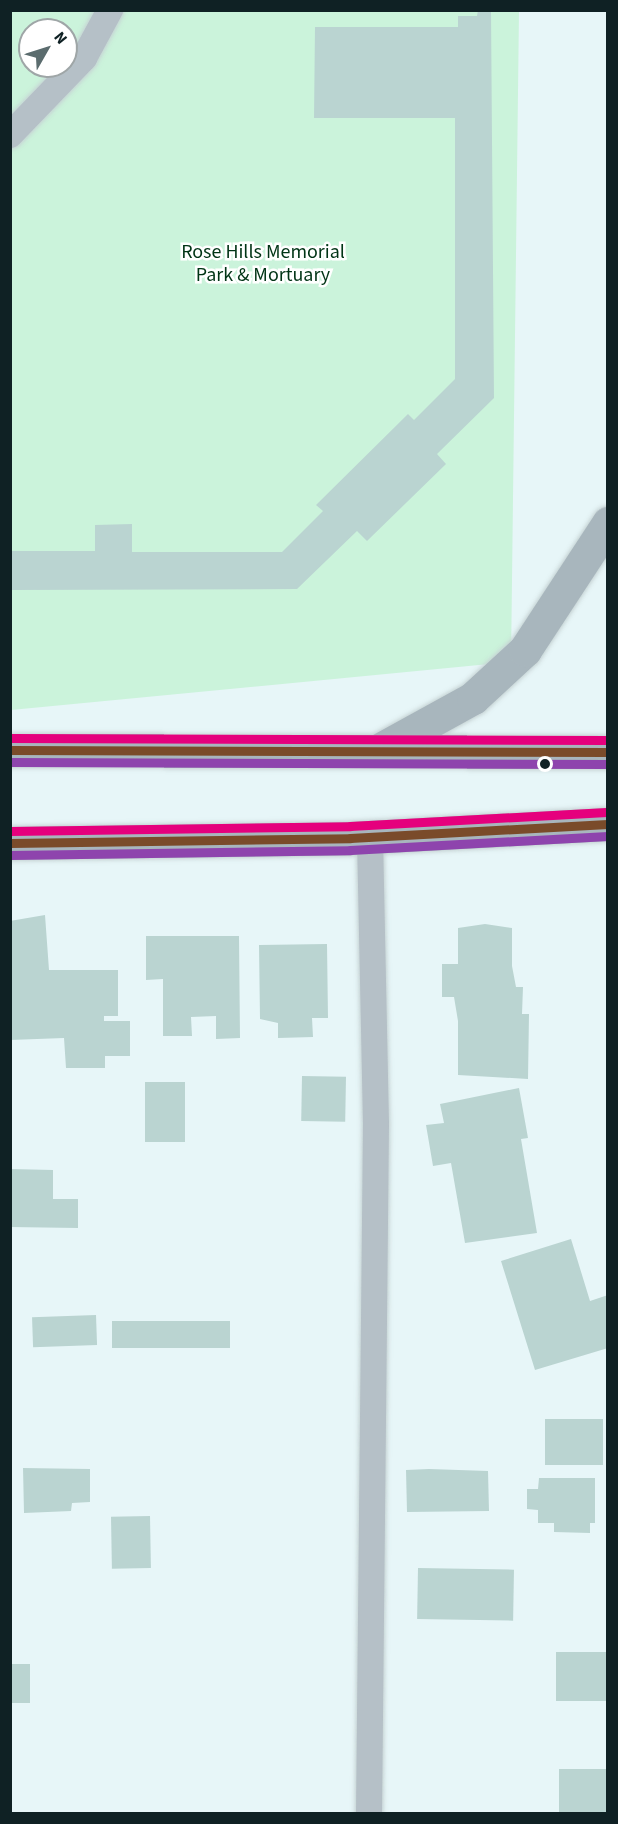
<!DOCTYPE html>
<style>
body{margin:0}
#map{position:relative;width:618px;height:1824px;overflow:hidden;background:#e7f6f8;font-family:"Source Sans 3",sans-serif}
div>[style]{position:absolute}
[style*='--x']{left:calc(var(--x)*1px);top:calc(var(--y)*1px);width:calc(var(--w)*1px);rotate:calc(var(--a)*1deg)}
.green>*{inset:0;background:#cbf3db}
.building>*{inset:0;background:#bad4d1;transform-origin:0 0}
.roads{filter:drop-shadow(0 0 2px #c6d3d4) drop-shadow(0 0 2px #c6d3d4)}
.service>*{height:26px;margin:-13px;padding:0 13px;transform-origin:13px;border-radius:13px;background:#b5c0c7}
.secondary>*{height:33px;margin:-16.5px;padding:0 16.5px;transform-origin:16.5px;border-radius:16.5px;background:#a8b6bd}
.bus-1>*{height:9px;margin:-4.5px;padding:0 4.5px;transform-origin:4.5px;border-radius:4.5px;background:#7a4b2a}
.bus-2>*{height:9px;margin:-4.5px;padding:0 4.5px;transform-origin:4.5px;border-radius:4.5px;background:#8e44ad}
.bus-3>*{height:9px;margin:-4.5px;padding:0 4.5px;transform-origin:4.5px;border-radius:4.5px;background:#e5007d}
.dots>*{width:16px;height:16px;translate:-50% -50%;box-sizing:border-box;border:3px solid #fff;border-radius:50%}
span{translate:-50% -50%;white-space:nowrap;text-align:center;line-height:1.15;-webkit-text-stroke:5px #fff;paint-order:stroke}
.park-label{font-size:20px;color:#003415}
.frame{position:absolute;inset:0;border:12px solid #0f2124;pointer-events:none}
.north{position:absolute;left:18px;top:18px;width:60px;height:60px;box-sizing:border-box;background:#fff;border:2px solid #9fa6a7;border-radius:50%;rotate:51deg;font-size:16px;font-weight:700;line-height:24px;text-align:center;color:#0f2124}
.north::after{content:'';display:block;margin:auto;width:21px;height:27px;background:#5b6c6e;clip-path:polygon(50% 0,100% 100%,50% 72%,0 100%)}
</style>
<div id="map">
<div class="green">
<div style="clip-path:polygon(evenodd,11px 11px,519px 11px,511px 662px,11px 710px,11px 11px,30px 30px,66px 30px,66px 66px,30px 66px,30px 30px)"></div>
</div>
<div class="building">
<div style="clip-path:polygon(478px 10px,491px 10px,494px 398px,437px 454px,446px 464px,367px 541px,357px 531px,297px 589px,10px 590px,10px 551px,95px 551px,95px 525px,132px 524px,132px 552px,282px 552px,323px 511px,316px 505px,408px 414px,414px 420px,455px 379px,455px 118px,314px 118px,315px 27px,458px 27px,458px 16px,477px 16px)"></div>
<div style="clip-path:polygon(45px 915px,49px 970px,118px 970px,118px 1016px,104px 1016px,104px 1021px,130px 1021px,130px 1056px,105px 1056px,105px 1068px,66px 1068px,64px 1038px,10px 1040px,10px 921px)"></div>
<div style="clip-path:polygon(485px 924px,512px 928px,512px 966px,516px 987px,523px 987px,522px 1014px,529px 1014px,528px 1079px,458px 1075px,458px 1021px,454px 997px,442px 997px,442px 964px,458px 964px,458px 928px)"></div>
<div style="clip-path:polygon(146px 936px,239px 936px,240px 1038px,216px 1039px,216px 1016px,191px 1017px,192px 1036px,163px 1036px,163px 979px,146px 980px)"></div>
<div style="clip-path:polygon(327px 944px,328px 1018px,312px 1018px,313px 1037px,278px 1038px,278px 1023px,260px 1019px,259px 945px)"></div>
<div style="left:302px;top:1076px;width:44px;height:45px;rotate:1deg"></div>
<div style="left:145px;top:1082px;width:40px;height:60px"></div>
<div style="clip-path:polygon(519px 1088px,528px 1138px,521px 1139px,537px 1233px,465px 1243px,451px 1163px,433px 1166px,426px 1125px,444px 1123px,440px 1104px)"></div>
<div style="clip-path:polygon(10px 1169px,53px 1170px,53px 1199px,78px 1199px,78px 1228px,10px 1227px)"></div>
<div style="clip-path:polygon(571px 1239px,590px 1301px,608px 1295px,608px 1348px,535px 1370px,501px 1261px)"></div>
<div style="left:96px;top:1315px;width:30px;height:64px;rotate:88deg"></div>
<div style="left:230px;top:1321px;width:27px;height:118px;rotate:90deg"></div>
<div style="left:545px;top:1419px;width:58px;height:46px"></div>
<div style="clip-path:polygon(23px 1468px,90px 1469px,90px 1502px,72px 1503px,71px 1511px,24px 1513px)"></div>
<div style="clip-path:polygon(429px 1469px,488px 1471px,489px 1511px,407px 1512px,406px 1470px)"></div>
<div style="clip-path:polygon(539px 1478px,595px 1478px,595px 1523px,590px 1523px,590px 1533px,554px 1532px,554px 1523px,538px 1523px,538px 1510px,527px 1509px,527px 1489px,538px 1489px)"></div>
<div style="left:150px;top:1516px;width:52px;height:39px;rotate:89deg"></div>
<div style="left:418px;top:1568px;width:96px;height:51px;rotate:1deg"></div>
<div style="left:608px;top:1652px;width:49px;height:52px;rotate:90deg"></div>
<div style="left:10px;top:1664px;width:20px;height:39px"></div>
<div style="left:608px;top:1769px;width:45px;height:49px;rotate:90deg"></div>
</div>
<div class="roads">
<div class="service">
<div style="--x:10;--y:135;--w:107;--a:-46.1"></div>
<div style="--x:84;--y:58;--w:55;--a:-61.6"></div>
<div style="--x:369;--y:1814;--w:690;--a:-89.42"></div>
<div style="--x:376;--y:1124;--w:287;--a:-91.2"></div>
</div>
<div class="secondary">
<div style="--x:10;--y:750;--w:598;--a:0.19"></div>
<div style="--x:377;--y:751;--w:110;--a:-28.9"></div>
<div style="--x:473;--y:698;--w:71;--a:-42.7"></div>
<div style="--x:525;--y:650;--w:152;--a:-56.8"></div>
<div style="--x:10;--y:843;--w:340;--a:-0.8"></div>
<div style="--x:350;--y:838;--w:258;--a:-3.1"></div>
</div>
</div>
<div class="bus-1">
<div style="--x:10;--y:750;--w:598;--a:0.19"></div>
<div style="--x:10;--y:843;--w:340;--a:-0.8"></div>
<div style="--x:350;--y:838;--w:258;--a:-3.1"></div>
</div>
<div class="bus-2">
<div style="--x:10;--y:762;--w:598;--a:0.19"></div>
<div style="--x:10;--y:855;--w:340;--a:-0.8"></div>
<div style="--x:350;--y:850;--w:258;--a:-3.1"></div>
</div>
<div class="bus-3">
<div style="--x:10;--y:738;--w:598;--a:0.19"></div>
<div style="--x:10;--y:831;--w:340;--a:-0.8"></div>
<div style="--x:350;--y:826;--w:257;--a:-3.1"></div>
</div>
<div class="dots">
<div style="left:545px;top:764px;background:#0f2124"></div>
</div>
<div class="park-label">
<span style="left:263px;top:264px">Rose Hills Memorial<br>Park &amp; Mortuary</span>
</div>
<div class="frame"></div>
<div class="north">N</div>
</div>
